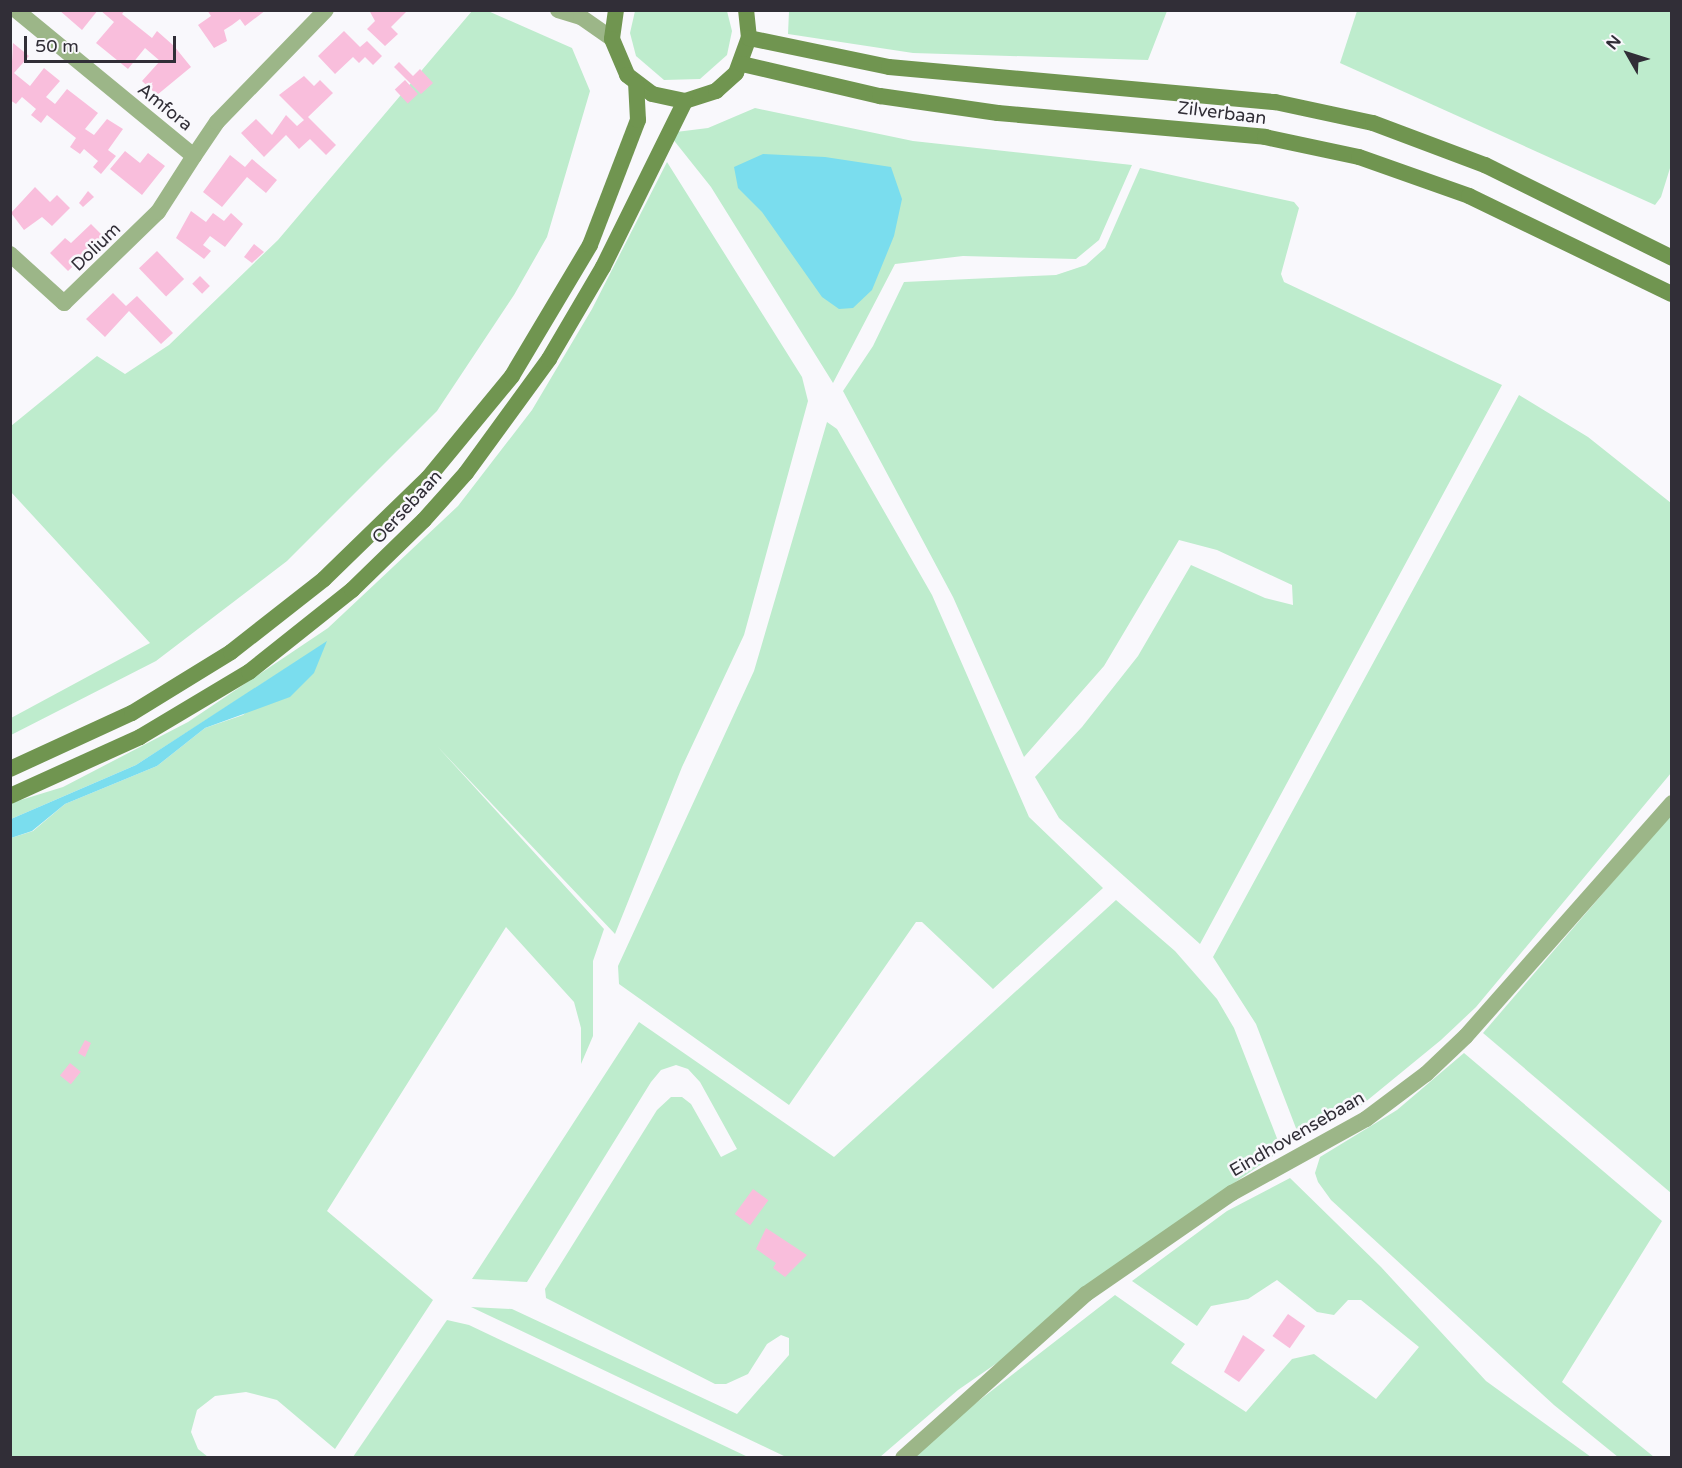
<!DOCTYPE html>
<style>
body{margin:0}
#map{position:relative;width:1682px;height:1468px;overflow:hidden;background:#f9f8fc;font-family:"Varela Round",sans-serif}
div>[style]{position:absolute}
[style*='--x']{left:calc(var(--x)*1px);top:calc(var(--y)*1px);width:calc(var(--w)*1px);rotate:calc(var(--a)*1deg)}
.green>*{inset:0;background:#beeccd}
.water>*{inset:0;background:#7addee}
.building>*{inset:0;background:#f9bedc;transform-origin:0 0}
.minor>*{height:16px;margin:-8px;padding:0 8px;transform-origin:8px;border-radius:8px;background:#9cb688}
.secondary>*{height:16px;margin:-8px;padding:0 8px;transform-origin:8px;border-radius:8px;background:#709550}
span{translate:-50% -50%;white-space:nowrap;text-align:center;line-height:1.15;-webkit-text-stroke:5px #f9f8fc;paint-order:stroke}
.street-label{font-size:18px;color:#312e37}
.frame{position:absolute;inset:0;border:12px solid #312e37;pointer-events:none}
.north{position:absolute;left:1598px;top:24px;width:60px;height:60px;-webkit-text-stroke:4px #f9f8fc;paint-order:stroke;rotate:309deg;font-size:16px;font-weight:700;line-height:24px;text-align:center;color:#312e37}
.north::after{content:'';display:block;margin:auto;width:21px;height:27px;background:#312e37;clip-path:polygon(50% 0,100% 100%,50% 72%,0 100%)}
.scale{position:absolute;left:24px;top:36px;width:152px;height:27px;box-sizing:border-box;border:3px solid #312e37;border-top:0;padding-left:8px;font-size:18px;line-height:21px;white-space:nowrap;color:#312e37;-webkit-text-stroke:4px #f9f8fc;paint-order:stroke}
</style>
<div id="map">
<div class="green">
<div style="clip-path:polygon(472px 11px,488px 11px,572px 48px,590px 91px,547px 237px,514px 295px,437px 411px,287px 561px,156px 661px,11px 735px,11px 718px,150px 643px,11px 492px,11px 426px,97px 356px,125px 374px,169px 345px,278px 240px)"></div>
<div style="clip-path:polygon(635px 11px,727px 11px,732px 31px,727px 55px,700px 79px,664px 80px,636px 56px,630px 33px)"></div>
<div style="clip-path:polygon(789px 11px,789px 10px,1167px 11px,1148px 60px,913px 53px,788px 34px)"></div>
<div style="clip-path:polygon(1357px 11px,1671px 11px,1671px 165px,1661px 197px,1655px 205px,1340px 63px)"></div>
<div style="clip-path:polygon(755px 108px,913px 141px,1132px 165px,1099px 240px,1076px 259px,963px 256px,895px 264px,833px 383px,711px 187px,668px 133px,708px 128px)"></div>
<div style="clip-path:polygon(667px 162px,802px 377px,808px 401px,744px 635px,682px 767px,615px 934px,437px 746px,604px 929px,593px 961px,593px 1036px,581px 1064px,581px 1028px,574px 1002px,506px 927px,327px 1211px,433px 1300px,335px 1449px,277px 1400px,246px 1392px,215px 1396px,197px 1410px,191px 1432px,198px 1449px,208px 1457px,10px 1457px,11px 838px,33px 831px,65px 804px,157px 766px,205px 728px,243px 715px,327px 642px,136px 765px,11px 819px,11px 803px,63px 787px,188px 722px,328px 628px,458px 506px,532px 410px,592px 309px)"></div>
<div style="clip-path:polygon(1140px 168px,1294px 202px,1299px 208px,1281px 274px,1284px 282px,1502px 385px,1200px 944px,1059px 818px,1035px 777px,1082px 727px,1138px 656px,1191px 565px,1265px 598px,1293px 605px,1292px 585px,1217px 550px,1179px 540px,1104px 666px,1024px 757px,953px 597px,843px 391px,873px 346px,904px 282px,1056px 275px,1086px 265px,1105px 248px)"></div>
<div style="clip-path:polygon(1519px 395px,1588px 437px,1671px 503px,1671px 773px,1476px 1007px,1441px 1040px,1358px 1108px,1299px 1136px,1256px 1024px,1213px 957px)"></div>
<div style="clip-path:polygon(827px 422px,837px 429px,932px 595px,1029px 817px,1103px 888px,993px 989px,922px 922px,916px 922px,789px 1105px,619px 984px,618px 966px,754px 671px)"></div>
<div style="clip-path:polygon(1671px 814px,1671px 1193px,1483px 1033px)"></div>
<div style="clip-path:polygon(1116px 900px,1175px 951px,1217px 999px,1234px 1028px,1280px 1146px,1273px 1156px,1165px 1231px,1065px 1316px,958px 1390px,880px 1457px,786px 1457px,471px 1307px,512px 1309px,737px 1414px,789px 1355px,789px 1338px,781px 1335px,767px 1344px,748px 1374px,726px 1384px,715px 1384px,546px 1298px,545px 1289px,657px 1110px,671px 1097px,682px 1097px,691px 1104px,721px 1157px,737px 1149px,700px 1082px,688px 1069px,676px 1065px,661px 1070px,651px 1082px,527px 1282px,472px 1279px,639px 1022px,834px 1157px)"></div>
<div style="clip-path:polygon(1464px 1053px,1662px 1221px,1562px 1382px,1654px 1457px,1618px 1457px,1554px 1405px,1331px 1200px,1318px 1182px,1315px 1173px,1320px 1157px,1397px 1110px)"></div>
<div style="clip-path:polygon(1290px 1178px,1381px 1267px,1486px 1381px,1591px 1457px,905px 1458px,1115px 1295px,1185px 1344px,1171px 1363px,1246px 1412px,1292px 1359px,1314px 1354px,1376px 1399px,1419px 1347px,1361px 1300px,1348px 1300px,1334px 1315px,1317px 1312px,1277px 1280px,1248px 1299px,1211px 1306px,1197px 1326px,1132px 1281px,1227px 1211px)"></div>
<div style="clip-path:polygon(447px 1320px,469px 1325px,748px 1457px,353px 1457px)"></div>
</div>
<div class="water">
<div style="clip-path:polygon(763px 154px,825px 157px,891px 167px,902px 199px,894px 236px,872px 290px,853px 308px,839px 309px,822px 297px,762px 212px,738px 188px,734px 167px)"></div>
<div style="clip-path:polygon(327px 641px,314px 673px,290px 697px,205px 728px,157px 766px,65px 804px,32px 831px,11px 838px,11px 819px,136px 765px)"></div>
</div>
<div class="building">
<div style="clip-path:polygon(59px 10px,98px 10px,82px 30px)"></div>
<div style="clip-path:polygon(100px 10px,125px 10px,122px 14px,152px 38px,157px 31px,174px 46px,191px 67px,157px 95px,142px 81px,160px 61px,145px 48px,128px 69px,96px 43px,114px 22px)"></div>
<div style="clip-path:polygon(207px 10px,266px 10px,245px 26px,240px 19px,232px 25px,224px 30px,227px 41px,214px 48px,198px 25px,211px 16px)"></div>
<div style="clip-path:polygon(369px 10px,408px 10px,391px 27px,398px 34px,385px 46px,367px 29px,375px 21px)"></div>
<div style="clip-path:polygon(344px 31px,360px 47px,367px 41px,382px 56px,373px 65px,365px 57px,359px 63px,353px 57px,335px 74px,318px 56px)"></div>
<div style="clip-path:polygon(13px 43px,29px 56px,14px 73px,30px 86px,44px 68px,60px 81px,46px 97px,55px 104px,67px 89px,98px 113px,85px 129px,94px 135px,107px 119px,123px 129px,108px 150px,116px 156px,101px 174px,93px 167px,98px 161px,84px 149px,80px 154px,70px 147px,76px 138px,47px 115px,41px 123px,31px 115px,36px 109px,22px 97px,16px 104px,10px 100px)"></div>
<div style="clip-path:polygon(399px 62px,413px 76px,420px 69px,433px 83px,421px 94px,394px 67px)"></div>
<div style="clip-path:polygon(304px 76px,314px 86px,320px 80px,333px 93px,308px 117px,336px 145px,326px 155px,310px 139px,299px 149px,286px 135px,264px 157px,241px 133px,256px 119px,272px 135px,286px 115px,297px 126px,304px 120px,279px 95px)"></div>
<div style="left:405px;top:80px;width:19px;height:14px;rotate:47deg"></div>
<div style="clip-path:polygon(125px 151px,140px 163px,148px 153px,165px 166px,142px 195px,110px 169px)"></div>
<div style="clip-path:polygon(230px 155px,245px 167px,252px 159px,277px 180px,266px 193px,247px 177px,222px 207px,203px 192px)"></div>
<div style="clip-path:polygon(35px 187px,50px 202px,57px 195px,70px 208px,52px 226px,42px 217px,24px 230px,11px 213px)"></div>
<div style="clip-path:polygon(88px 191px,94px 197px,83px 207px,79px 203px)"></div>
<div style="clip-path:polygon(191px 211px,206px 222px,213px 213px,224px 221px,231px 213px,243px 224px,225px 247px,210px 236px,203px 245px,211px 251px,204px 259px,176px 238px)"></div>
<div style="clip-path:polygon(91px 224px,104px 237px,68px 271px,50px 253px,65px 238px,71px 243px)"></div>
<div style="clip-path:polygon(254px 244px,264px 252px,252px 263px,244px 257px)"></div>
<div style="left:157px;top:251px;width:39px;height:25px;rotate:46deg"></div>
<div style="left:200px;top:276px;width:14px;height:11px;rotate:45deg"></div>
<div style="clip-path:polygon(113px 293px,126px 306px,137px 296px,173px 333px,161px 344px,129px 311px,105px 337px,86px 319px)"></div>
<div style="clip-path:polygon(85px 1040px,91px 1043px,85px 1057px,78px 1053px)"></div>
<div style="left:70px;top:1063px;width:14px;height:16px;rotate:39deg"></div>
<div style="left:753px;top:1189px;width:19px;height:31px;rotate:36deg"></div>
<div style="clip-path:polygon(766px 1228px,807px 1255px,785px 1277px,773px 1268px,776px 1263px,756px 1249px)"></div>
<div style="left:1288px;top:1314px;width:21px;height:27px;rotate:35deg"></div>
<div style="clip-path:polygon(1243px 1335px,1265px 1350px,1239px 1382px,1224px 1372px)"></div>
</div>
<div class="minor">
<div style="--x:16;--y:10;--w:230;--a:39.4"></div>
<div style="--x:194;--y:156;--w:41;--a:-55.9"></div>
<div style="--x:217;--y:122;--w:156;--a:-45.8"></div>
<div style="--x:558;--y:10;--w:24;--a:17"></div>
<div style="--x:581;--y:17;--w:38;--a:35"></div>
<div style="--x:10;--y:254;--w:73;--a:42.2"></div>
<div style="--x:64;--y:303;--w:131;--a:-44.1"></div>
<div style="--x:158;--y:212;--w:67;--a:-57.3"></div>
<div style="--x:903;--y:1458;--w:246;--a:-41.9"></div>
<div style="--x:1086;--y:1294;--w:178;--a:-34.7"></div>
<div style="--x:1232;--y:1193;--w:153;--a:-28.9"></div>
<div style="--x:1366;--y:1119;--w:75;--a:-36.9"></div>
<div style="--x:1426;--y:1074;--w:55;--a:-43.5"></div>
<div style="--x:1466;--y:1036;--w:311;--a:-48.5"></div>
</div>
<div class="secondary">
<div style="--x:616;--y:10;--w:29;--a:98"></div>
<div style="--x:612;--y:39;--w:39;--a:67"></div>
<div style="--x:627;--y:75;--w:31;--a:37"></div>
<div style="--x:652;--y:94;--w:34;--a:12"></div>
<div style="--x:685;--y:101;--w:33;--a:-18"></div>
<div style="--x:716;--y:91;--w:27;--a:-42"></div>
<div style="--x:736;--y:73;--w:37;--a:-70"></div>
<div style="--x:749;--y:38;--w:28;--a:-96"></div>
<div style="--x:749;--y:38;--w:143;--a:11.7"></div>
<div style="--x:889;--y:67;--w:388;--a:5.2"></div>
<div style="--x:1275;--y:102;--w:100;--a:12.1"></div>
<div style="--x:1373;--y:123;--w:120;--a:20.6"></div>
<div style="--x:1485;--y:165;--w:209;--a:26.4"></div>
<div style="--x:742;--y:64;--w:142;--a:13.1"></div>
<div style="--x:880;--y:96;--w:119;--a:8.2"></div>
<div style="--x:998;--y:113;--w:268;--a:5.1"></div>
<div style="--x:1265;--y:137;--w:96;--a:12"></div>
<div style="--x:1359;--y:157;--w:117;--a:19.5"></div>
<div style="--x:1469;--y:196;--w:225;--a:25.8"></div>
<div style="--x:10;--y:769;--w:134;--a:-24.7"></div>
<div style="--x:132;--y:713;--w:116;--a:-31.6"></div>
<div style="--x:231;--y:652;--w:118;--a:-38.1"></div>
<div style="--x:324;--y:579;--w:145;--a:-44.2"></div>
<div style="--x:428;--y:478;--w:132;--a:-50.5"></div>
<div style="--x:512;--y:376;--w:152;--a:-59.2"></div>
<div style="--x:590;--y:245;--w:134;--a:-69"></div>
<div style="--x:638;--y:120;--w:35;--a:-93"></div>
<div style="--x:10;--y:796;--w:143;--a:-24.4"></div>
<div style="--x:140;--y:737;--w:127;--a:-30.8"></div>
<div style="--x:249;--y:672;--w:132;--a:-38.5"></div>
<div style="--x:352;--y:590;--w:100;--a:-44.2"></div>
<div style="--x:424;--y:520;--w:63;--a:-48.2"></div>
<div style="--x:466;--y:473;--w:141;--a:-53.9"></div>
<div style="--x:549;--y:359;--w:107;--a:-59.6"></div>
<div style="--x:603;--y:267;--w:185;--a:-63.7"></div>
</div>
<div class="street-label">
<span style="left:165px;top:107px;rotate:39deg">Amfora</span>
<span style="left:1222px;top:113px;rotate:7deg">Zilverbaan</span>
<span style="left:96px;top:247px;rotate:-44deg">Dolium</span>
<span style="left:407px;top:507px;rotate:-47deg">Oersebaan</span>
<span style="left:1297px;top:1134px;rotate:-30deg">Eindhovensebaan</span>
</div>
<div class="frame"></div>
<div class="north">N</div>
<div class="scale">50 m</div>
</div>
